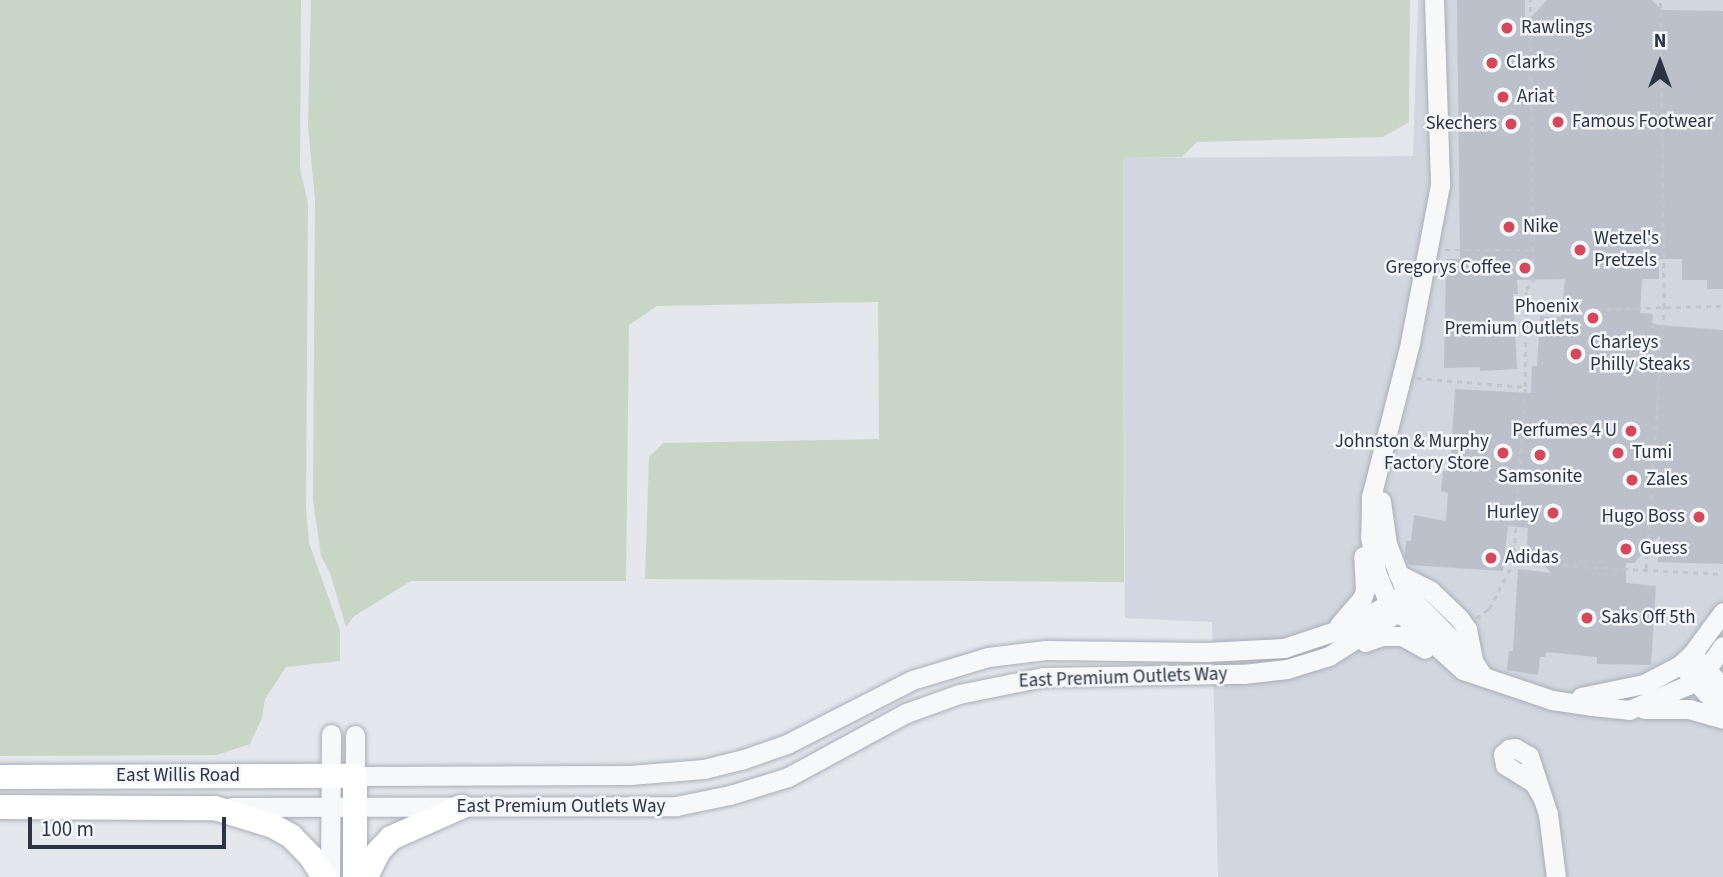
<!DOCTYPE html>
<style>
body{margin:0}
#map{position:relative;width:1723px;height:877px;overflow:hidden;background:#e4e7ec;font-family:"Source Sans 3",sans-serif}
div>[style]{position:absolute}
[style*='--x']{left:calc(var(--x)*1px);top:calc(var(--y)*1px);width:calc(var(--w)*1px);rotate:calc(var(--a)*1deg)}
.built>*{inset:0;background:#d2d6de}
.green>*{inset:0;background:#c9d6c5}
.building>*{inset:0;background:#bbc0ca}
.path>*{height:2.5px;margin-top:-1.25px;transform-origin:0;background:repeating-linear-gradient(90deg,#c2c5cb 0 5px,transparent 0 10px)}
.roads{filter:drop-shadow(0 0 2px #a9aeb7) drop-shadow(0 0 2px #a9aeb7)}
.minor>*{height:19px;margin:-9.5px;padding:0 9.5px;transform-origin:9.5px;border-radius:9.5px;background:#f7f8fa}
.major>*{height:24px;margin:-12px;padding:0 12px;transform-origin:12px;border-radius:12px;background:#fff}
.dots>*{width:19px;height:19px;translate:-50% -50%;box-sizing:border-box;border:4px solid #f4f6f9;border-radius:50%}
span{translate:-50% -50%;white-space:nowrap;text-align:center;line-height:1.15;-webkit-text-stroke:5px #f4f6f9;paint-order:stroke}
.poi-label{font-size:19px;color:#2b3445}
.left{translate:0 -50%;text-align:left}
.right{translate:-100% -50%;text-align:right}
.street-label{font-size:19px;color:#2b3445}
.north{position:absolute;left:1625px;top:28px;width:70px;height:70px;-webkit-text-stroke:5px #f4f6f9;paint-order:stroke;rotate:0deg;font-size:19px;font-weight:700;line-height:28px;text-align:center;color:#2b3445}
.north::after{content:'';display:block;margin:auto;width:24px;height:32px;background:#2b3445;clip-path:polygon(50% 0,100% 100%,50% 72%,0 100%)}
.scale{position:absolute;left:28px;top:817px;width:198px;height:32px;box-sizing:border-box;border:4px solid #2b3445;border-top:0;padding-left:9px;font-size:21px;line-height:24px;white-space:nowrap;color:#2b3445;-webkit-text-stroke:5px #f4f6f9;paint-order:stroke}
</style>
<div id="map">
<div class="built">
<div style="clip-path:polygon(1418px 0,1723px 0,1723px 877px,1218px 877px,1212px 622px,1125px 618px,1123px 158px,1413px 156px)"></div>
</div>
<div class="green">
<div style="clip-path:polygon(0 0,301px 0,300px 169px,308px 203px,306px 507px,309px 543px,340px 630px,340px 661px,286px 667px,265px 699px,262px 718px,250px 744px,217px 755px,0 756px)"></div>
<div style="clip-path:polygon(311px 0,1410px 0,1409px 122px,1383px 137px,1197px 142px,1182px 157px,1123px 158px,1124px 582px,645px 579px,649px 457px,663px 443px,879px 439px,878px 302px,657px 306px,629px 325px,626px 581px,411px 581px,353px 617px,346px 627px,330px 573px,321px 556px,313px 500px,315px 199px,308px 126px)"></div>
</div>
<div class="building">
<div style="clip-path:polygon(1457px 0,1525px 0,1525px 24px,1547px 0,1652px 0,1662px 10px,1723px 11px,1723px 289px,1707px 289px,1707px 280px,1682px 280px,1682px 259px,1659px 259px,1659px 279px,1642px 279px,1640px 313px,1653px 314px,1652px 323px,1658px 325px,1723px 330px,1723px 564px,1658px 562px,1660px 535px,1634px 563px,1626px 563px,1626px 583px,1656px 586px,1651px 665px,1597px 664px,1597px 657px,1546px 652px,1545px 657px,1540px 657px,1538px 675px,1507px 670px,1509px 651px,1513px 651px,1518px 569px,1551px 573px,1527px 545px,1528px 528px,1508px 526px,1503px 571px,1410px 565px,1405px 557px,1406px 541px,1411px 541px,1414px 515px,1446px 521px,1448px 493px,1441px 491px,1443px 471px,1450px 471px,1455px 389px,1531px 393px,1532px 366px,1537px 366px,1540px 316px,1561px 317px,1565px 279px,1517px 280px,1518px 294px,1513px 294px,1517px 369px,1480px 371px,1480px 367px,1444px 368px,1446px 259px,1460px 259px)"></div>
</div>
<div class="path">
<div style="--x:1445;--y:250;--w:88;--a:0"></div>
<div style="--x:1526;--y:311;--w:197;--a:-1.5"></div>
<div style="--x:1417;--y:378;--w:108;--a:4.8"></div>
<div style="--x:1513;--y:563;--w:210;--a:3"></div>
<div style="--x:1646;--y:569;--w:262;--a:-86.1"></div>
<div style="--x:1664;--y:308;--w:308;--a:-90.7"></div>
<div style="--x:1476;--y:618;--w:16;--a:-35"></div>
<div style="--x:1489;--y:609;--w:52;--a:-62.4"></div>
<div style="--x:1513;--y:563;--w:176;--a:-86.1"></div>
<div style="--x:1525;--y:387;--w:98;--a:-89.4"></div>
<div style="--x:1526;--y:289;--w:10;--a:-45"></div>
<div style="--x:1533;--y:282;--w:282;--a:-90.6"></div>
</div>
<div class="roads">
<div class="minor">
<div style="--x:1434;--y:0;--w:185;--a:88.1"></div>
<div style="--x:1440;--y:185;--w:161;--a:100.8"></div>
<div style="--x:1410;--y:343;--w:159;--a:104.2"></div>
<div style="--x:1371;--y:497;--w:39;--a:91"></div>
<div style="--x:1370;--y:536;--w:39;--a:80"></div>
<div style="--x:1377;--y:574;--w:31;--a:68"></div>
<div style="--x:1389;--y:603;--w:100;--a:42.2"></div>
<div style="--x:1463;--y:670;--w:94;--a:18.6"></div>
<div style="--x:1552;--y:700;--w:40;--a:8.5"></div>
<div style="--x:1592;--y:706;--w:37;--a:6"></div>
<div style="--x:1629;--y:710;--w:64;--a:-23"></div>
<div style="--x:1688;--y:685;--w:23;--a:-40"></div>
<div style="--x:1706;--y:670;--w:29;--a:-55"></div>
<div style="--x:1381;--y:501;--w:43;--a:82.1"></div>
<div style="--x:1387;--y:544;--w:53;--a:68.8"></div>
<div style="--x:1406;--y:593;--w:95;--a:45.4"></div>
<div style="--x:1473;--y:661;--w:17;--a:57"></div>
<div style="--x:1398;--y:574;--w:37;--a:27"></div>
<div style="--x:1431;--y:591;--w:39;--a:44"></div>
<div style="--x:1459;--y:618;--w:14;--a:54"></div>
<div style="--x:1467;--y:629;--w:33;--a:79"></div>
<div style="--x:1339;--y:625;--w:35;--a:-49"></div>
<div style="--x:1362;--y:599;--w:9;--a:-72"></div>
<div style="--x:1365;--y:590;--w:34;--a:-93"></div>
<div style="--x:1365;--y:642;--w:18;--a:-19"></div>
<div style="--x:1382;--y:636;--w:20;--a:0"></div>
<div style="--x:1402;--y:636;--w:26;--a:29"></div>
<div style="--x:1698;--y:660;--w:38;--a:48"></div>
<div style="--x:1688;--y:673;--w:52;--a:47.4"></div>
<div style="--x:1581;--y:697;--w:64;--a:-11.7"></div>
<div style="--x:1644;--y:684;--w:41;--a:-27.8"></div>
<div style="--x:1680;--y:665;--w:16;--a:-43"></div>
<div style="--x:1692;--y:654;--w:52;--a:-53.6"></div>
<div style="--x:1644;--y:709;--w:45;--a:0"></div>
<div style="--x:1689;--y:709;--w:35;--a:16"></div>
<div style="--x:355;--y:735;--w:41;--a:90"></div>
<div style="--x:355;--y:776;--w:275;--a:-0.2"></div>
<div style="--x:630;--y:775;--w:74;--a:-4.6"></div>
<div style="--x:704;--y:769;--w:38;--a:-14"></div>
<div style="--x:741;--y:760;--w:49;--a:-19.2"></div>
<div style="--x:787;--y:744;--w:140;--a:-27.1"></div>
<div style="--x:912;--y:680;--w:79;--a:-16.8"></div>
<div style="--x:988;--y:657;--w:58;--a:-6.9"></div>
<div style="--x:1046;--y:650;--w:160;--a:0.7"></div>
<div style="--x:1206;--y:652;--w:78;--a:-2.9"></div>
<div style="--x:1284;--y:648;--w:73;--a:-18.4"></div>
<div style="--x:1353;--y:625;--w:62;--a:-31.1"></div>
<div style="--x:1542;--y:797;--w:16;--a:-120"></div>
<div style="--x:1534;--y:783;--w:34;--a:-148"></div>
<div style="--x:1505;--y:765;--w:11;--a:-100"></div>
<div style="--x:1503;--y:754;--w:8;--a:-40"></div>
<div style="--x:1509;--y:749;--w:6;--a:-9"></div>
<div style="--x:1515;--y:748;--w:16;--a:30"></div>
<div style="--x:1529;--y:756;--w:61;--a:71.9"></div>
<div style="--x:1548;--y:814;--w:64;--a:82.8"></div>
<div style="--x:231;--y:807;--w:445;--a:-0.1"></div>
<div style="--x:676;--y:806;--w:55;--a:-11.5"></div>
<div style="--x:730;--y:795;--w:61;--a:-17.2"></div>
<div style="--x:788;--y:777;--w:134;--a:-28.5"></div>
<div style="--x:906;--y:713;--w:56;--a:-19.7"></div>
<div style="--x:959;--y:694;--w:86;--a:-11.4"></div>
<div style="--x:1043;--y:677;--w:200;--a:-0.9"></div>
<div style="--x:1243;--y:674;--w:44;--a:-6.5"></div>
<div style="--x:1287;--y:669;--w:44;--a:-17.2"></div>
<div style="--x:1329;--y:656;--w:101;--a:-32.4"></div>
<div style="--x:330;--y:877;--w:143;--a:-89.6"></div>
</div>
<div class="major">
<div style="--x:0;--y:777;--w:355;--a:-0.2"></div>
<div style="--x:355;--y:776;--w:101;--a:90"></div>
<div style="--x:0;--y:807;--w:215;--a:0.3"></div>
<div style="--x:215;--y:808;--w:61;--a:17.2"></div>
<div style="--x:273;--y:826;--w:21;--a:29"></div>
<div style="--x:291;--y:836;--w:29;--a:46"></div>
<div style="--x:311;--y:857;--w:24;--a:57"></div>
<div style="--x:366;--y:877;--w:28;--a:-64"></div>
<div style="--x:378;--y:852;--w:19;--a:-47"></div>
<div style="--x:391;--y:838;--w:77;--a:-23.9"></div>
</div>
</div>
<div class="dots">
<div style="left:1507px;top:28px;background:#d1495b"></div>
<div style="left:1492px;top:63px;background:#d1495b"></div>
<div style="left:1503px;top:97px;background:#d1495b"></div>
<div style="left:1558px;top:122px;background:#d1495b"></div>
<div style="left:1511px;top:124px;background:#d1495b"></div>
<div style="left:1509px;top:227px;background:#d1495b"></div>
<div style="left:1580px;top:250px;background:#d1495b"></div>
<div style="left:1525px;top:268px;background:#d1495b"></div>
<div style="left:1593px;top:318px;background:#d1495b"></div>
<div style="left:1576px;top:354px;background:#d1495b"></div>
<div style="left:1631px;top:431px;background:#d1495b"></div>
<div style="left:1503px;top:453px;background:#d1495b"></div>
<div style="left:1618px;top:453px;background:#d1495b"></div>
<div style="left:1540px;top:455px;background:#d1495b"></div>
<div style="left:1632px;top:480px;background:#d1495b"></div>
<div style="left:1553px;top:513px;background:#d1495b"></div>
<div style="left:1699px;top:517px;background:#d1495b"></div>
<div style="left:1626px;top:549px;background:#d1495b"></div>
<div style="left:1491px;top:558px;background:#d1495b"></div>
<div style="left:1587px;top:618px;background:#d1495b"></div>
</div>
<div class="poi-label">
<span class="left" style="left:1521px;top:28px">Rawlings</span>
<span class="left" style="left:1506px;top:63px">Clarks</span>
<span class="left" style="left:1517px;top:97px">Ariat</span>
<span class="left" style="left:1572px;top:122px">Famous Footwear</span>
<span class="right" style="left:1497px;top:124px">Skechers</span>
<span class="left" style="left:1523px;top:227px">Nike</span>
<span class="left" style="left:1594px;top:250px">Wetzel's<br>Pretzels</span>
<span class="right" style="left:1511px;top:268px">Gregorys Coffee</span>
<span class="right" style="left:1579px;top:318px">Phoenix<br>Premium Outlets</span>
<span class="left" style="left:1590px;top:354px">Charleys<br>Philly Steaks</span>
<span class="right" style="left:1617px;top:431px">Perfumes 4 U</span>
<span class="right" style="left:1489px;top:453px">Johnston &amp; Murphy<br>Factory Store</span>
<span class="left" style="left:1632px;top:453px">Tumi</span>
<span style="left:1540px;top:477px">Samsonite</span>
<span class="left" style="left:1646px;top:480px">Zales</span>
<span class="right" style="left:1539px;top:513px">Hurley</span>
<span class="right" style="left:1685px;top:517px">Hugo Boss</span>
<span class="left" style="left:1640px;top:549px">Guess</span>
<span class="left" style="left:1505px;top:558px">Adidas</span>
<span class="left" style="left:1601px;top:618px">Saks Off 5th</span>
</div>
<div class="street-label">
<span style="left:1123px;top:678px;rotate:-2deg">East Premium Outlets Way</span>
<span style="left:178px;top:776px">East Willis Road</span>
<span style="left:561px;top:807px">East Premium Outlets Way</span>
</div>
<div class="north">N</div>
<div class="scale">100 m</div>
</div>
